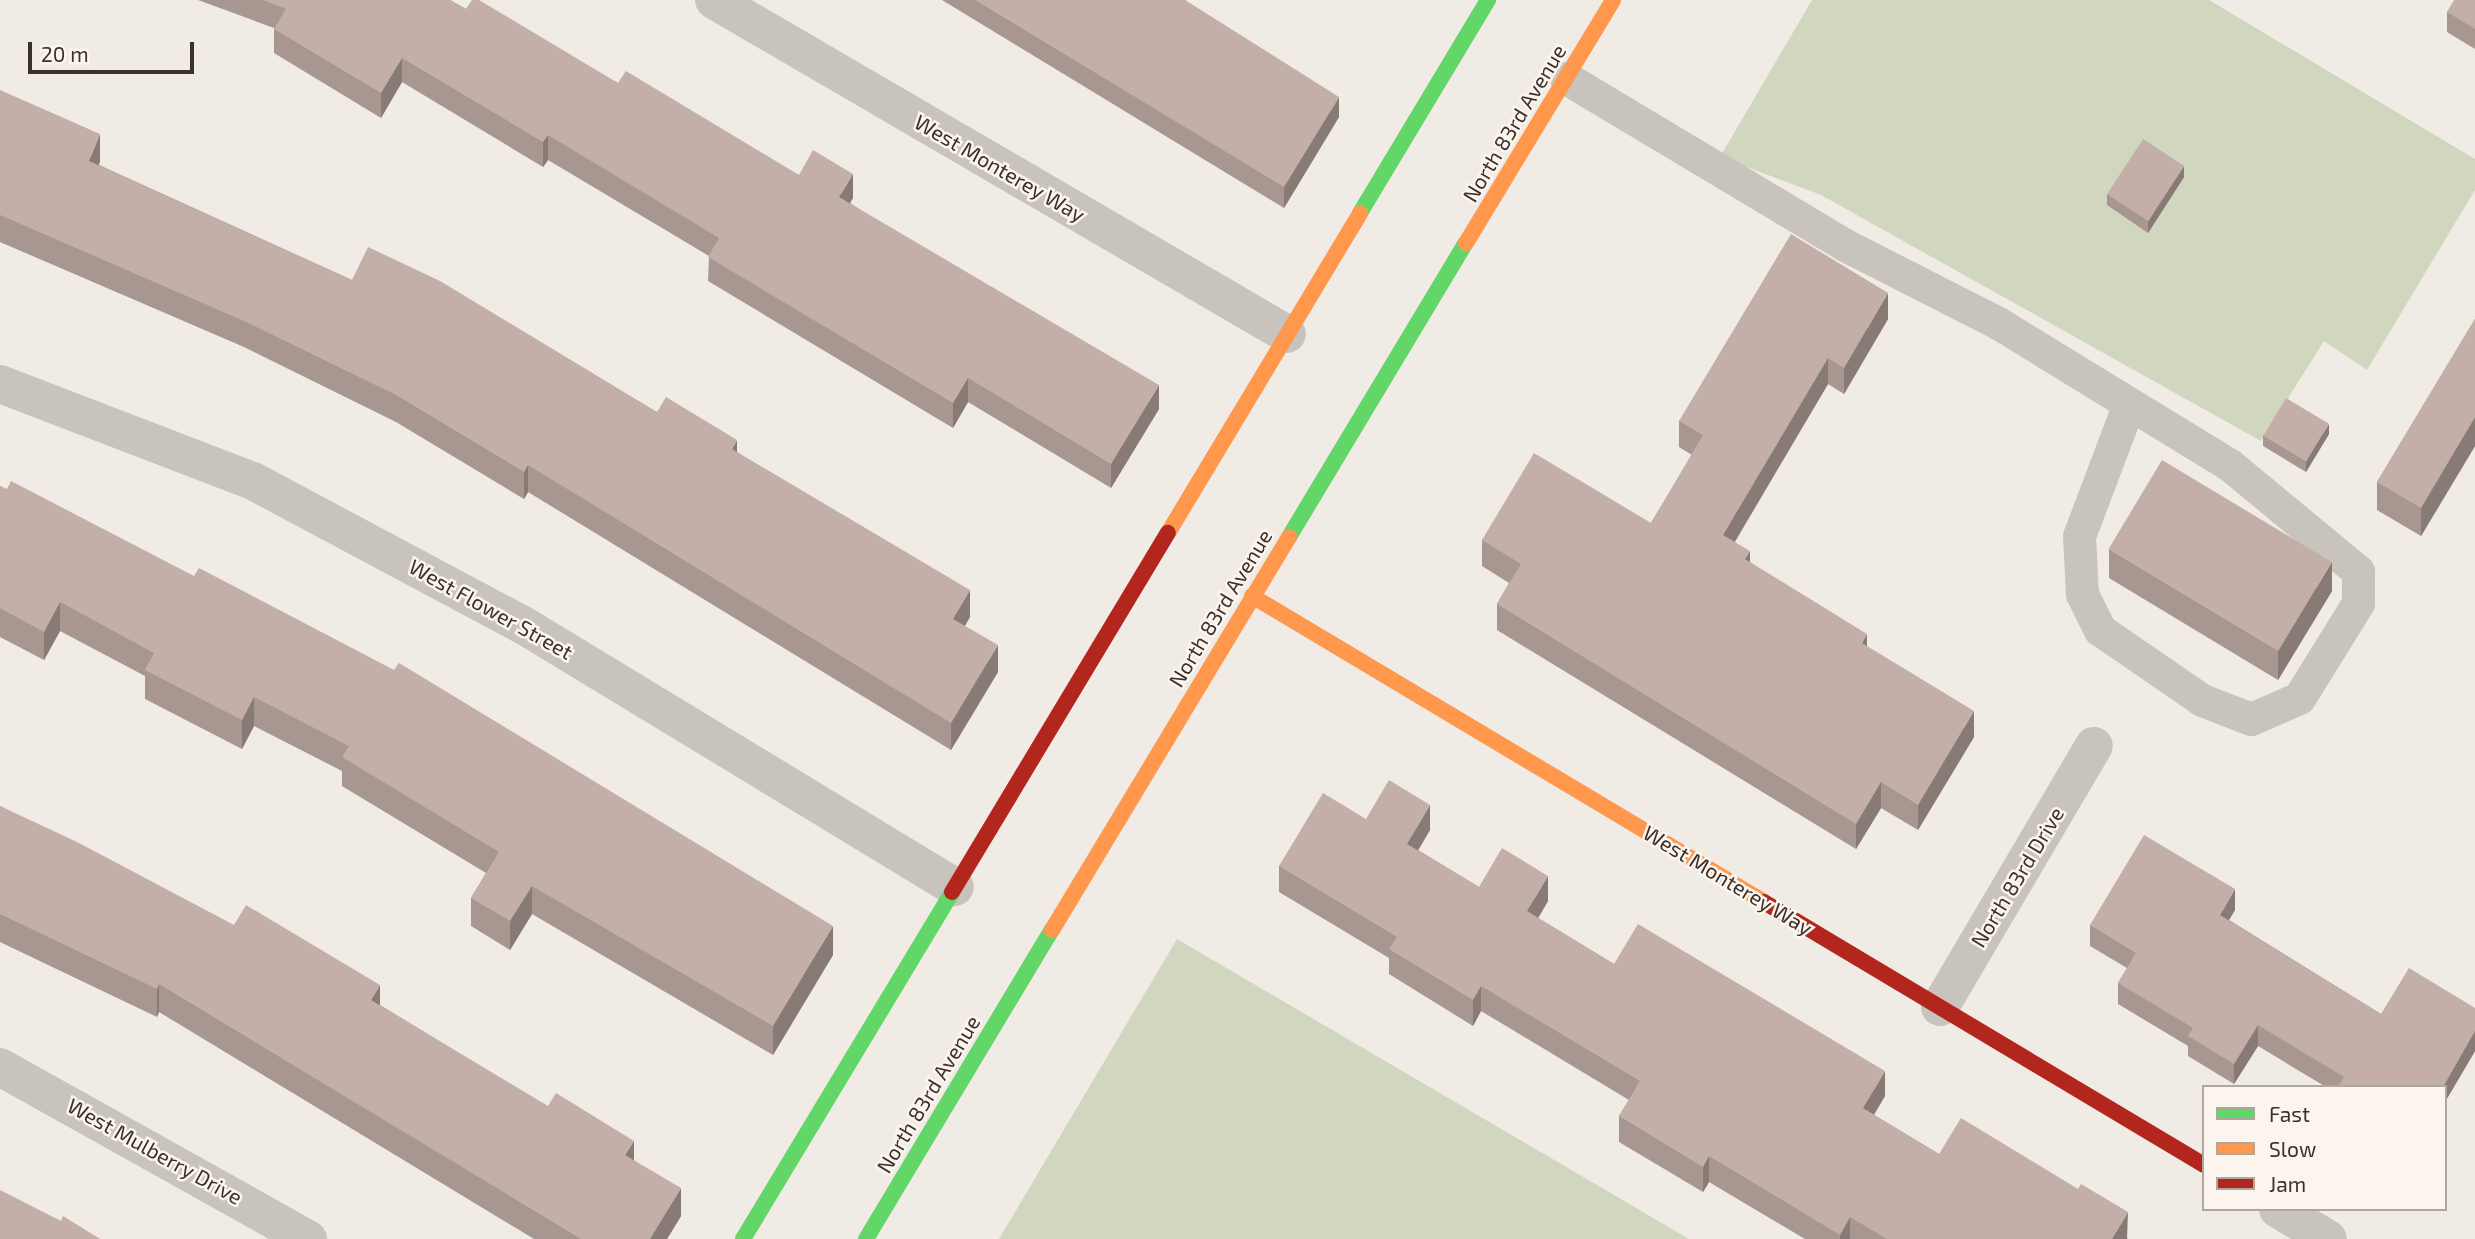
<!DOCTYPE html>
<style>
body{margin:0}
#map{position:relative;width:2475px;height:1239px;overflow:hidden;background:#f0ebe5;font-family:"Exo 2",sans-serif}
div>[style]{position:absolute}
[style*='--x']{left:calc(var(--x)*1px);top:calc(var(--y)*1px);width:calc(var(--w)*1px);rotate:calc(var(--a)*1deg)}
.green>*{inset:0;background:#d1d6bf}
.lane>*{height:33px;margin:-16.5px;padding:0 16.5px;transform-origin:16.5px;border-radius:16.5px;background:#c9c3be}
.street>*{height:38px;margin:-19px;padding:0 19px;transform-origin:19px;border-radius:19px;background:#c9c3be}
.fast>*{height:16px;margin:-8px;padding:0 8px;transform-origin:8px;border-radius:8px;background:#63d668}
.slow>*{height:16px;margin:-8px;padding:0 8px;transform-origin:8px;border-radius:8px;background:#ff974d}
.jam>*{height:16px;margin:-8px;padding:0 8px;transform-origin:8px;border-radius:8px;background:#b3261e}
.wall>*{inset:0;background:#a89690}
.shaded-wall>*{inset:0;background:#887a75}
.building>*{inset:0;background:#c3afa7;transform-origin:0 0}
span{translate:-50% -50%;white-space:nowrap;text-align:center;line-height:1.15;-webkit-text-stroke:5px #fbf5ee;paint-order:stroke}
.street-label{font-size:21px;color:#3b302b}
.legend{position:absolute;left:2202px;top:1085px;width:245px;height:126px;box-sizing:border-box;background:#fbf5ee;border:2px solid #aea6a0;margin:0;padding:9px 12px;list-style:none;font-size:21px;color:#3b302b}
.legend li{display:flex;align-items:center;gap:14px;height:35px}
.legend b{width:35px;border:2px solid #aea6a0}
.scale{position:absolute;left:28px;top:42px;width:166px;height:32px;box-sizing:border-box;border:4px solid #3b302b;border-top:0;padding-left:9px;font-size:21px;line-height:24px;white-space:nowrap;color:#3b302b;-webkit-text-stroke:5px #fbf5ee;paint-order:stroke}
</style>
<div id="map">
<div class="green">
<div style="clip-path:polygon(1812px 0,2209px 0,2475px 159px,2475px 190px,2367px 370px,2324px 341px,2261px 441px,1821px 195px,1720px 157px)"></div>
<div style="clip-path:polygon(1177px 939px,1689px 1239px,999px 1239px)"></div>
</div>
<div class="lane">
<div style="--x:1566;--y:78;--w:323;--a:30.9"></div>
<div style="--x:1843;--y:244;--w:174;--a:27"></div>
<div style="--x:1998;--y:323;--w:273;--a:31.5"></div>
<div style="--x:2231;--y:466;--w:165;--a:39.6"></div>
<div style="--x:2358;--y:571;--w:32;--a:90"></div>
<div style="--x:2358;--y:603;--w:112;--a:121.8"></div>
<div style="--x:2299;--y:698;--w:52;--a:156.4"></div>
<div style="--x:2251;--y:719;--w:53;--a:-158.8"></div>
<div style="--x:2202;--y:700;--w:124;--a:-145.5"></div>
<div style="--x:2100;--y:630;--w:40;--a:-116.6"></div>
<div style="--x:2082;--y:594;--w:58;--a:-93"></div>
<div style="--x:2079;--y:536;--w:141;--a:-69.3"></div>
</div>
<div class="street">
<div style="--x:714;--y:0;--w:663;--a:30.24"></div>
<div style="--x:0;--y:384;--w:271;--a:21"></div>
<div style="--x:253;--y:481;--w:306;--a:28.1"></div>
<div style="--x:523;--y:625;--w:505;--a:31.24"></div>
<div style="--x:1940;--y:1007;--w:303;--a:-59.5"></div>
<div style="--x:0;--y:1067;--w:353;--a:29.2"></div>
<div style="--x:2278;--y:1209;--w:58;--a:31"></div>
</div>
<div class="fast">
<div style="--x:1360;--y:213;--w:249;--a:-59"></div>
<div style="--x:1289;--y:537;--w:343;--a:-59"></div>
<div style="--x:743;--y:1239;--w:405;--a:-58.9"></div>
<div style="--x:866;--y:1239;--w:361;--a:-59"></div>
</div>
<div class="slow">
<div style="--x:1466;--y:243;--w:284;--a:-58.8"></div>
<div style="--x:1168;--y:533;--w:373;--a:-59"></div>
<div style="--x:1252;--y:596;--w:596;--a:30.86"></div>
<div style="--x:1052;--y:930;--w:459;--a:-58.9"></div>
</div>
<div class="jam">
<div style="--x:952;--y:892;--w:419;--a:-59"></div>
<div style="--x:1764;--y:902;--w:513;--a:30.87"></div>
</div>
<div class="wall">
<div style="clip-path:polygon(198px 0,450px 0,466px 9px,618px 83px,799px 175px,853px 198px,850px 203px,1159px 409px,1111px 488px,968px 402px,953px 428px,708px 281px,709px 256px,548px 160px,543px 167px,402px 82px,381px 118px,274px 53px,274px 28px)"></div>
<div style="clip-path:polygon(942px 0,1185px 0,1339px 117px,1284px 208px)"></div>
<div style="clip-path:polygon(2475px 0,2475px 49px,2447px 32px,2447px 12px)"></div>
<div style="clip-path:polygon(0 90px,100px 161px,99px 165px,352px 280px,657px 412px,737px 452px,970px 617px,965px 626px,998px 672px,951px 750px,528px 492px,524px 499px,396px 422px,244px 347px,0 242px)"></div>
<div style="clip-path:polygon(2184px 177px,2148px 233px,2107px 205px,2107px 194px)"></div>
<div style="clip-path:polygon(1888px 319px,1844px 394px,1828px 384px,1735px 542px,1750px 562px,1867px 647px,1974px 737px,1918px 830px,1881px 808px,1856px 849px,1497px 630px,1497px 604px,1509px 583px,1482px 566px,1482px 540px,1651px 523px,1692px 455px,1679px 447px,1679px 421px)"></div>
<div style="clip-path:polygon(2475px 319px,2475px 446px,2421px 536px,2377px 510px,2377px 482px)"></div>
<div style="clip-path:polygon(2329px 434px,2306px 472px,2263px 446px,2263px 435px)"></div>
<div style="clip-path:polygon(0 486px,833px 955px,773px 1055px,532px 914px,510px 950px,471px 926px,471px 898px,486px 873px,342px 786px,342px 771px,254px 726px,242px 749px,145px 699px,145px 676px,60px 631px,44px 660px,0 637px)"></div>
<div style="clip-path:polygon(2109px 549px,2332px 591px,2278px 680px,2109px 578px)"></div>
<div style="clip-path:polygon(0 806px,380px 1005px,634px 1160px,681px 1216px,667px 1239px,534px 1239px,159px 1012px,157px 1017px,0 942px)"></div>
<div style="clip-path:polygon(1366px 819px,1430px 830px,1418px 850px,1479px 887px,1548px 901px,1538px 918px,1614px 964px,1885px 1096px,1874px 1115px,1939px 1154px,2128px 1238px,2127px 1239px,1805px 1239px,1709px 1182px,1703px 1192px,1619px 1142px,1619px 1116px,1629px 1100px,1481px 1011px,1473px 1026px,1389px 974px,1389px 958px,1279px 892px,1279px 866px)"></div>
<div style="clip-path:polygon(2235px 910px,2229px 920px,2381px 1014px,2475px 1008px,2475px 1051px,2445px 1102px,2445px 1087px,2326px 1087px,2258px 1046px,2234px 1084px,2188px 1056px,2188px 1046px,2118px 1004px,2118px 983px,2127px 968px,2090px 946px,2090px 925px)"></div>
</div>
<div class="shaded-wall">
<div style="clip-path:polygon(402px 58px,402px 82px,381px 118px,381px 93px)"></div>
<div style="clip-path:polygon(1339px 97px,1339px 117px,1284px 208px,1284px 187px)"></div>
<div style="clip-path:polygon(100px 134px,100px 161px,89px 188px,89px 161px)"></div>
<div style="clip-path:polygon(548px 135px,548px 160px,543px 167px,543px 142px)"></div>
<div style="clip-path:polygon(2184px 166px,2184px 177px,2148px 233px,2148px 222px)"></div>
<div style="clip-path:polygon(853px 174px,853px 198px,839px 221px,839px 197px)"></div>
<div style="clip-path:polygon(1888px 293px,1888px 319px,1844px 394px,1844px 368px)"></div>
<div style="clip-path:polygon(1828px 358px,1828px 384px,1723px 561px,1723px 535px)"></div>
<div style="clip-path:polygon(968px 378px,968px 402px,953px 428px,953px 403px)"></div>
<div style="clip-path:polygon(1159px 385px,1159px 409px,1111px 488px,1111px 464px)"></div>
<div style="clip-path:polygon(2475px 417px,2475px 446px,2421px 536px,2421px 508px)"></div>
<div style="clip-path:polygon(2329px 424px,2329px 434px,2306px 472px,2306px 461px)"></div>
<div style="clip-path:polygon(737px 440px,737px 467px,732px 449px)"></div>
<div style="clip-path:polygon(528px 465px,528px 492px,524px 499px,524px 472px)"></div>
<div style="clip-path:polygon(1750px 551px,1750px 577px,1745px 559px)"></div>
<div style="clip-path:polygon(2332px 562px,2332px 591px,2278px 680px,2278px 651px)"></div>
<div style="clip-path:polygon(970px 590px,970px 617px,953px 645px,953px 619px)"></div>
<div style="clip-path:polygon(60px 602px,60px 631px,44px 660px,44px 632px)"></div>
<div style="clip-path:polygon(1867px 634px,1867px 660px,1862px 643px)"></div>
<div style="clip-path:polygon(998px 645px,998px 672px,951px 750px,951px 723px)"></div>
<div style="clip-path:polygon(254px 697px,254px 726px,242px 749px,242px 720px)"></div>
<div style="clip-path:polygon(1974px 711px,1974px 737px,1918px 830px,1918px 805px)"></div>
<div style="clip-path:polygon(1881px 782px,1881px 808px,1856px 849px,1856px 824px)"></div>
<div style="clip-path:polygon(1430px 805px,1430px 830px,1407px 869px,1407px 844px)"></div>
<div style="clip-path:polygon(1548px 876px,1548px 901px,1527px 937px,1527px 911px)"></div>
<div style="clip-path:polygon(532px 886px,532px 914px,510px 950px,510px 921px)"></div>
<div style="clip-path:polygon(2235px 889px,2235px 910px,2220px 935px,2220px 915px)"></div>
<div style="clip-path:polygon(833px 926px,833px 955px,773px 1055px,773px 1026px)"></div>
<div style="clip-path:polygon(159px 984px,159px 1012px,157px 1017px,157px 989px)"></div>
<div style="clip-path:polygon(380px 985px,380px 1014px,371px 1000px)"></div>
<div style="clip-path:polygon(1481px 986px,1481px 1011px,1473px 1026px,1473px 1000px)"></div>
<div style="clip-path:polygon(2258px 1025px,2258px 1046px,2234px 1084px,2234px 1064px)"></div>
<div style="clip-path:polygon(2475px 1031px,2475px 1051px,2445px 1102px,2445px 1087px,2443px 1087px)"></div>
<div style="clip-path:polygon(1885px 1071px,1885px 1096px,1863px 1133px,1863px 1108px)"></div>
<div style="clip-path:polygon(634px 1141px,634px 1169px,625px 1155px)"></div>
<div style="clip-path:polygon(1709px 1156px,1709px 1182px,1703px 1192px,1703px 1167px)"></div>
<div style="clip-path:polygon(681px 1188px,681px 1216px,667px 1239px,650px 1239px)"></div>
<div style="clip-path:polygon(2128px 1212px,2127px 1239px,2112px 1239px)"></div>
<div style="clip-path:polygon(1850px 1217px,1850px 1239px,1840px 1239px,1840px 1235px)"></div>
</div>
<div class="building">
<div style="clip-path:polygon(263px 0,450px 0,466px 9px,472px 0,479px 0,618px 83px,626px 71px,799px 175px,813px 150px,853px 174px,839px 197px,1159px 385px,1111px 464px,968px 378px,953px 403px,708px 257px,719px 238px,548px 135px,543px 142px,402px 58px,381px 93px,274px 29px,286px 9px)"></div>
<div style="clip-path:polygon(975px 0,1185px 0,1339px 97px,1284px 187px)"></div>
<div style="clip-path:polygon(2454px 0,2475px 0,2475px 29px,2447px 12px)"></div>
<div style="clip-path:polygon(0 90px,100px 134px,89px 161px,352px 280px,368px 247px,440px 281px,657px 412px,666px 397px,737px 440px,732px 449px,970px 590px,953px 619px,998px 645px,951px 723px,528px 465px,524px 472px,396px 395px,244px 321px,0 215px)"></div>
<div style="left:2143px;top:139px;width:49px;height:66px;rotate:33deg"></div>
<div style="clip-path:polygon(1791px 234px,1888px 293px,1844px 368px,1828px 358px,1723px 535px,1750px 551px,1745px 559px,1867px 634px,1862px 643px,1974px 711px,1918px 805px,1881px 782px,1856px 824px,1497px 604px,1521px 564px,1482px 540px,1534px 453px,1651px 523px,1703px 435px,1679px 421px)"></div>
<div style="clip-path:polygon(2475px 319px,2475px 417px,2421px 508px,2377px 482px)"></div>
<div style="left:2286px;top:398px;width:50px;height:44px;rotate:31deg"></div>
<div style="left:2162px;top:460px;width:198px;height:104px;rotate:31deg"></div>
<div style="clip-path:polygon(11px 481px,194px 576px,199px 568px,394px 670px,399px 663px,833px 926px,773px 1026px,532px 886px,510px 921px,471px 898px,499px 852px,342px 757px,349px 746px,254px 697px,242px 720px,145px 670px,154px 653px,60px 602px,44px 632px,0 608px,0 486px,7px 489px)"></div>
<div style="clip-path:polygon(1389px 780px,1430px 805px,1407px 844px,1479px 887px,1502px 848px,1548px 876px,1527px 911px,1614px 964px,1638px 924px,1885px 1071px,1863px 1108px,1939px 1154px,1961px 1118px,2078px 1189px,2081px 1184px,2128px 1212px,2112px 1239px,1887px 1239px,1850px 1217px,1840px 1235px,1709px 1156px,1703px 1167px,1619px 1116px,1640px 1081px,1481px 986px,1473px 1000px,1389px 949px,1397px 937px,1279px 866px,1323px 793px,1366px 819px)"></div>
<div style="clip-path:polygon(0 806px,79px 843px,234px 925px,246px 905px,380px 985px,371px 1000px,548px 1106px,556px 1093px,634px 1141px,625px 1155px,681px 1188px,650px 1239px,581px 1239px,159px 984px,157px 989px,0 914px)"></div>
<div style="clip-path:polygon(2144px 835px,2235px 889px,2220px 915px,2381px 1014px,2409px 968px,2475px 1008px,2475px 1031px,2443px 1087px,2338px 1087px,2344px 1077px,2258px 1025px,2234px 1064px,2188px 1036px,2193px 1028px,2118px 983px,2136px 953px,2090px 925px)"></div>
<div style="clip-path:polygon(0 1190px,61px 1221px,63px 1216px,100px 1239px,0 1239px)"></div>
</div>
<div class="street-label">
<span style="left:1514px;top:123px;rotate:-59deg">North 83rd Avenue</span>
<span style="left:1000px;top:168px;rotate:30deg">West Monterey Way</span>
<span style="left:1220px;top:608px;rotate:-59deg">North 83rd Avenue</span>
<span style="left:491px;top:609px;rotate:29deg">West Flower Street</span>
<span style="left:2017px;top:877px;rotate:-59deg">North 83rd Drive</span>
<span style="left:1728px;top:880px;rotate:31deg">West Monterey Way</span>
<span style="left:928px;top:1094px;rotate:-59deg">North 83rd Avenue</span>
<span style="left:155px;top:1151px;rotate:29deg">West Mulberry Drive</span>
</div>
<ul class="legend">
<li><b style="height:9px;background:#63d668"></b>Fast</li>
<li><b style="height:9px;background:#ff974d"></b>Slow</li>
<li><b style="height:9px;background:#b3261e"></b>Jam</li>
</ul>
<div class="scale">20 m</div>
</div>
